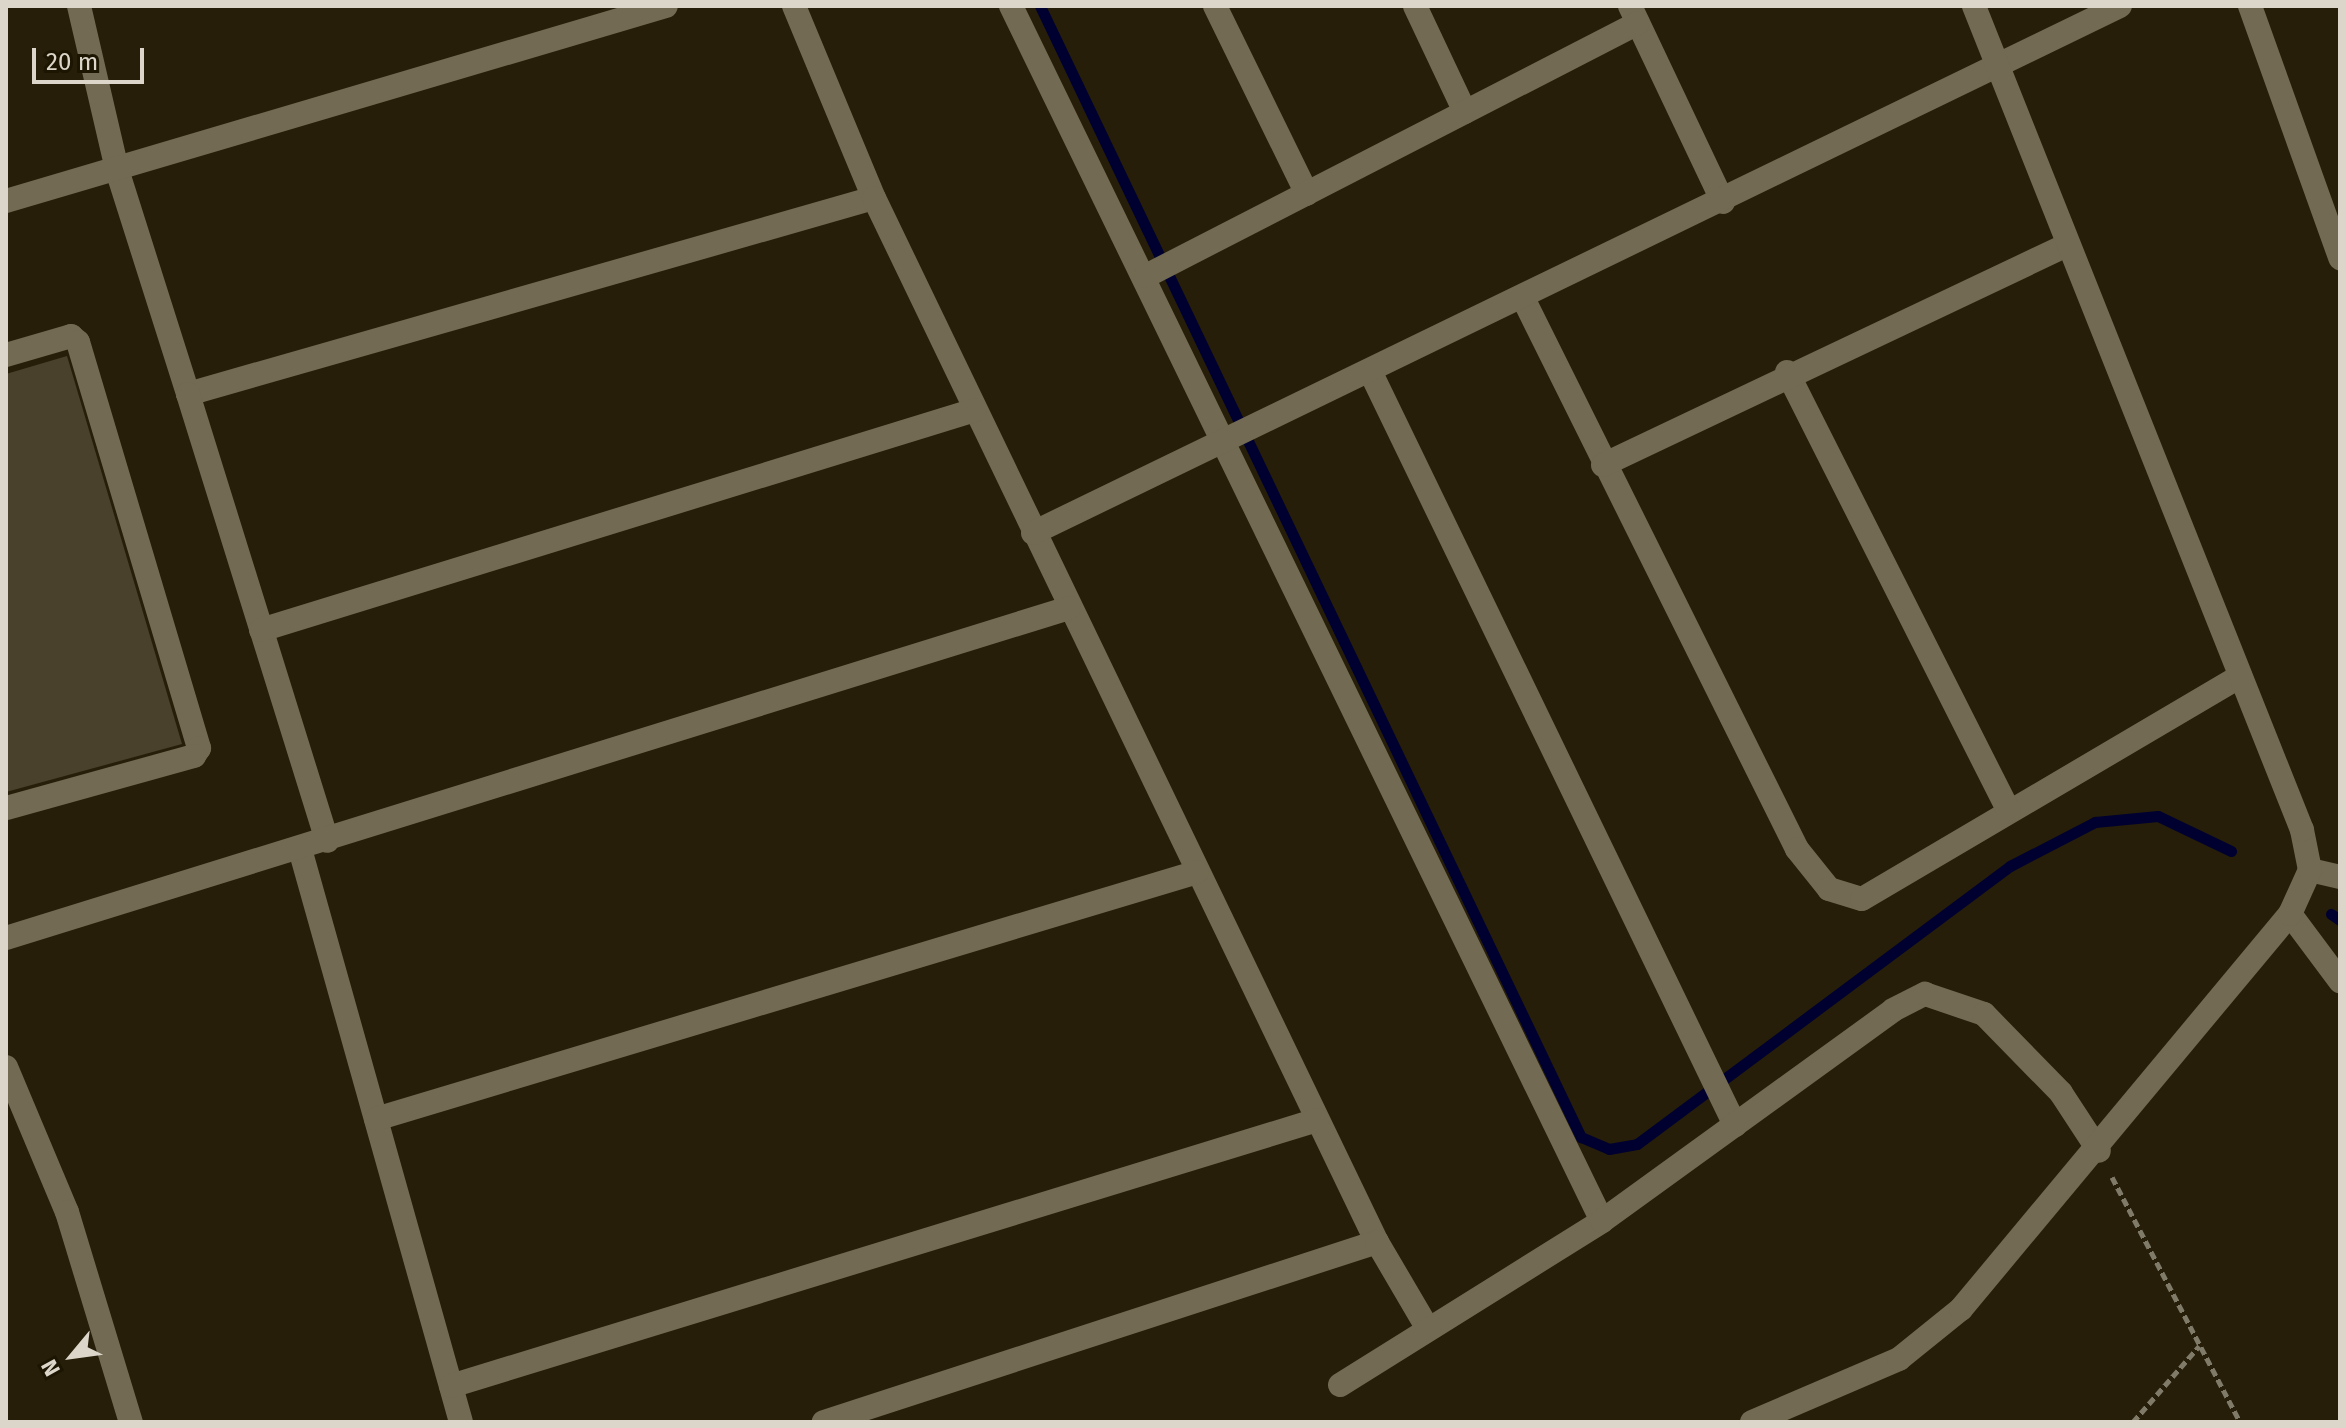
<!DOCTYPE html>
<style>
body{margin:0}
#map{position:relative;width:2346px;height:1428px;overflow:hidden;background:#261e09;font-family:"Fira Sans",sans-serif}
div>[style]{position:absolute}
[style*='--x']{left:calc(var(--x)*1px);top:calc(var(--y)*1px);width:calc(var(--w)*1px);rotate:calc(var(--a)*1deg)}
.stream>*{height:11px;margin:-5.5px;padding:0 5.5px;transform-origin:5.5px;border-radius:5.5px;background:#000030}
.building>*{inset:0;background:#49412b}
.path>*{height:5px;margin-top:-2.5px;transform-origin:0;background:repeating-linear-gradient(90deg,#807a69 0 8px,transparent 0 12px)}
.street>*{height:24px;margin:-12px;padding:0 12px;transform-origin:12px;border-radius:12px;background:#726a52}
.secondary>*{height:24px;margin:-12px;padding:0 12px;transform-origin:12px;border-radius:12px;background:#726a52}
span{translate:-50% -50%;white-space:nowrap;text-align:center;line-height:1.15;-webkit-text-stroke:6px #1c1502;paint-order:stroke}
.frame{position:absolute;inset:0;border:8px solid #dbd6c9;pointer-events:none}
.north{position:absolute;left:32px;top:1316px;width:80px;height:80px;-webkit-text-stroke:6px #1c1502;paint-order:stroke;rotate:241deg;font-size:22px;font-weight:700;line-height:32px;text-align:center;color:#dbd6c9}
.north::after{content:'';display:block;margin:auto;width:28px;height:36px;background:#dbd6c9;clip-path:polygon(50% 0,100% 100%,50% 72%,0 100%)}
.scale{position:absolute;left:32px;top:48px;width:112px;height:36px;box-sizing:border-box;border:4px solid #dbd6c9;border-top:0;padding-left:10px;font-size:24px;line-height:28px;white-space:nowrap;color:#dbd6c9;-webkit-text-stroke:6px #1c1502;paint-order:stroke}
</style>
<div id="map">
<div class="stream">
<div style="--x:1040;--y:6;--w:1254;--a:64.44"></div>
<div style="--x:1581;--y:1137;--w:30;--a:23"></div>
<div style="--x:1609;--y:1149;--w:28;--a:-10"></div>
<div style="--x:1637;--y:1144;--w:465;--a:-36.7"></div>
<div style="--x:2010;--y:866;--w:96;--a:-27.4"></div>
<div style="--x:2095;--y:822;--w:63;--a:-5.4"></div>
<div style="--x:2158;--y:816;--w:81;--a:25.6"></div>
<div style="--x:2331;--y:914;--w:11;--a:34"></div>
</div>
<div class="building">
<div style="clip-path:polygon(67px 356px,182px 744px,6px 792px,6px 374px)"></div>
</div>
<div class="path">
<div style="--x:2112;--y:1177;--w:276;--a:62.4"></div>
<div style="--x:2133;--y:1422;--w:101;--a:-49"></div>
</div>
<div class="street">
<div style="--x:79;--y:6;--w:171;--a:76.9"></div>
<div style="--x:118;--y:173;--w:232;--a:72.4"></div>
<div style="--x:188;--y:394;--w:713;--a:-15.95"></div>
<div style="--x:794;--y:6;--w:208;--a:67.4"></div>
<div style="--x:874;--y:198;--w:1159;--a:64.28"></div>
<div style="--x:1377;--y:1242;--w:582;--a:161.97"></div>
<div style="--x:1011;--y:6;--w:1351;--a:64.06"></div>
<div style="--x:1215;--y:6;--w:209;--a:63.9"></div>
<div style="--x:1415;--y:6;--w:117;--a:64.7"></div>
<div style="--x:1630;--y:6;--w:217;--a:64.6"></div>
<div style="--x:2250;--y:6;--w:268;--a:70.3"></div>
<div style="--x:6;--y:201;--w:688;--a:-16.46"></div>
<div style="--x:1146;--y:276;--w:553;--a:-27.21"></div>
<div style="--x:1523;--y:298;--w:615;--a:63.56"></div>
<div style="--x:1797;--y:849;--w:51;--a:51.3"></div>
<div style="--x:1829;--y:889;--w:34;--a:17"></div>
<div style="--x:1862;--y:899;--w:439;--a:-30.5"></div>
<div style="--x:6;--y:355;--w:68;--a:-16.3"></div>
<div style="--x:71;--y:336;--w:9;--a:41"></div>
<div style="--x:78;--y:342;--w:424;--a:73.4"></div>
<div style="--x:199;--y:748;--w:9;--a:122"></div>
<div style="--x:194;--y:756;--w:195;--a:164.5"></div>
<div style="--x:1370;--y:371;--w:838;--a:64.17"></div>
<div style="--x:1787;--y:372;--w:492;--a:63.2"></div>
<div style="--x:188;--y:394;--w:468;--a:72.7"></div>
<div style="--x:1603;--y:465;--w:514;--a:-25.37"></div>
<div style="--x:1033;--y:533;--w:1208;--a:-25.87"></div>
<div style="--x:261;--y:630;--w:747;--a:-17.13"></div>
<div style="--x:300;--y:849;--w:595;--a:74.31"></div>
<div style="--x:2310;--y:870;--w:31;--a:13"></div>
<div style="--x:2290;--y:914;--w:84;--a:53.3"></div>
<div style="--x:6;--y:938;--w:1113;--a:-17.25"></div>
<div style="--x:6;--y:1067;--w:157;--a:67.2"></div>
<div style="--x:67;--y:1212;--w:220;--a:73.1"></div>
<div style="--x:376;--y:1119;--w:857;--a:-16.74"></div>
<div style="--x:1377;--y:1242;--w:101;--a:59.6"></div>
<div style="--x:1340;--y:1385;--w:309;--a:-32"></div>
<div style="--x:1602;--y:1221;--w:359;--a:-35.9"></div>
<div style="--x:1893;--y:1010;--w:36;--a:-27"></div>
<div style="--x:1925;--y:994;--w:62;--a:18.7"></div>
<div style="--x:1984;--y:1014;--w:110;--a:45.7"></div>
<div style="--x:2061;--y:1093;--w:69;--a:56.8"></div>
<div style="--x:451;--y:1386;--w:906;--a:-17.07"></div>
</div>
<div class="secondary">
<div style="--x:1752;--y:1422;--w:160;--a:-23.2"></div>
<div style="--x:1899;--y:1359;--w:80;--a:-38.9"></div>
<div style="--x:1961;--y:1309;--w:514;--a:-50.21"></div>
<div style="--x:2290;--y:914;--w:48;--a:-65.6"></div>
<div style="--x:2310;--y:870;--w:41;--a:-101.3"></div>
<div style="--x:2302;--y:830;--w:887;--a:-111.71"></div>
</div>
<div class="frame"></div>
<div class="north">N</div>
<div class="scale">20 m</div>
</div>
